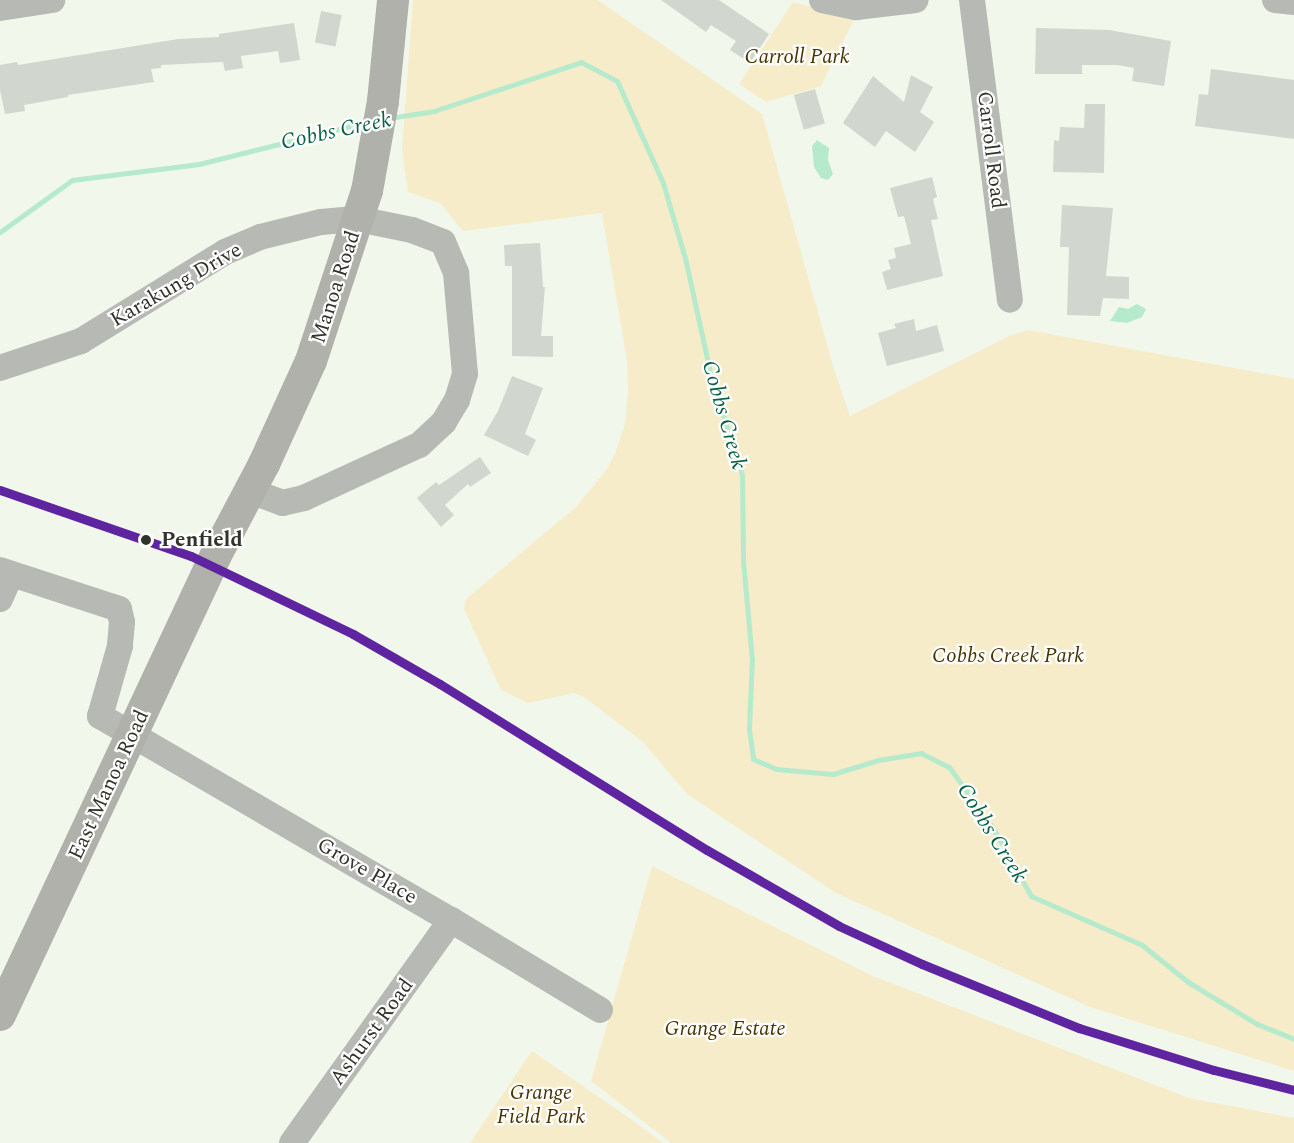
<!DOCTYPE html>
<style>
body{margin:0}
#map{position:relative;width:1294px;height:1143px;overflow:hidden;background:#f2f7eb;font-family:Spectral,serif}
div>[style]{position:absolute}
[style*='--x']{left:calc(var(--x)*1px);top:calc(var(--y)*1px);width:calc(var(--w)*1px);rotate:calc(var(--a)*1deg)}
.green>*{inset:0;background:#f6ecc9}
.water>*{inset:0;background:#b6eacc}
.stream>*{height:5px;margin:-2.5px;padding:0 2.5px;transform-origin:2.5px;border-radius:2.5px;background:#b6eacc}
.building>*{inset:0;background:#d1d7ce;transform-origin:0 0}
.minor>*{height:26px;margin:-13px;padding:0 13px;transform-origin:13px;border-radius:13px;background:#b7b9b4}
.major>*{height:32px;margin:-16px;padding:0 16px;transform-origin:16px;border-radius:16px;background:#afb1aa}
.rail-1>*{height:9px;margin:-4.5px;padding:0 4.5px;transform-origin:4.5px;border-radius:4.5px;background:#5f249f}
.dots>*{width:16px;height:16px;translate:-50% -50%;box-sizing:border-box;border:3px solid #fff;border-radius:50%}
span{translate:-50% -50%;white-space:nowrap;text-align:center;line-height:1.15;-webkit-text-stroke:4.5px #fff;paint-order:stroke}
.park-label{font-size:21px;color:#473500;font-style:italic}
.street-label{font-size:21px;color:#30342b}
.stop-label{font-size:21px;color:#30342b;font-weight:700}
.left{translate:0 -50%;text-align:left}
.water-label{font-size:22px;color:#086240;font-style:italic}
</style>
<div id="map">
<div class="green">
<div style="clip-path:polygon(413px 0,598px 0,762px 114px,834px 369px,850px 416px,1009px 336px,1028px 330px,1294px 379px,1294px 1071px,1090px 1007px,836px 893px,687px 794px,644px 743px,584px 697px,574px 693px,528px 703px,501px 690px,464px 609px,466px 599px,576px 507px,605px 472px,615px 454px,625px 424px,628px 389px,627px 361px,602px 213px,463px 231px,440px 203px,408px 192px,402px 149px)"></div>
<div style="clip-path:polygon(793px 2px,854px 19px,821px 86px,766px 102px,739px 84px)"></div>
<div style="clip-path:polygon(652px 866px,873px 976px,1189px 1098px,1294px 1118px,1294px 1143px,671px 1143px,591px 1081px)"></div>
<div style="clip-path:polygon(532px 1051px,625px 1115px,663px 1143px,470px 1143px)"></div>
</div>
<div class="water">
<div style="clip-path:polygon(817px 140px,829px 148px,828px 160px,833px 174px,828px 180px,821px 178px,814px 167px,812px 146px)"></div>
<div style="clip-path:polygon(1137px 304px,1146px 309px,1142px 317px,1127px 323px,1110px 321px,1119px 307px,1128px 309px)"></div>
</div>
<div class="stream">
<div style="--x:389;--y:118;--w:46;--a:-8.8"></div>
<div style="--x:434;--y:111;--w:155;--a:-18.4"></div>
<div style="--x:581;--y:62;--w:41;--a:27.8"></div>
<div style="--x:617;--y:81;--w:112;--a:65.7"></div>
<div style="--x:663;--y:183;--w:78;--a:73.7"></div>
<div style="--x:685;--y:258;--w:121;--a:77.6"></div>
<div style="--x:711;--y:376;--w:104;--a:72.6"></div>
<div style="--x:742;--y:475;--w:86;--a:89.3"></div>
<div style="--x:743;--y:561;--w:98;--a:84.8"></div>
<div style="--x:752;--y:659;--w:70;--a:92.5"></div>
<div style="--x:749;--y:729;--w:30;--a:82"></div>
<div style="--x:753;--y:759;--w:25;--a:23"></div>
<div style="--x:776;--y:769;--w:57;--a:5"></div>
<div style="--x:833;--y:774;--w:47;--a:-17.3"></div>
<div style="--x:878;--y:760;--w:44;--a:-9.2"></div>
<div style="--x:921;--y:753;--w:31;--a:27"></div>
<div style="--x:949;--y:767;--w:75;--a:54.2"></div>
<div style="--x:993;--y:828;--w:78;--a:60.8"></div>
<div style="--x:1031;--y:896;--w:121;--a:23.8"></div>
<div style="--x:1142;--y:945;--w:59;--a:38.8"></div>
<div style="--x:1188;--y:982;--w:81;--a:31.3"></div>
<div style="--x:1257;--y:1024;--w:40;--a:22"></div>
<div style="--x:0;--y:232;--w:89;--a:-35.8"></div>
<div style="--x:72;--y:180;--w:128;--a:-7.2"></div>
<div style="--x:199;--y:164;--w:174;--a:-14"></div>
</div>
<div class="building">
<div style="clip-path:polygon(661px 0,719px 0,769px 34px,750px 63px,730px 50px,736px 41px,711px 25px,706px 32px)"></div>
<div style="left:321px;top:11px;width:21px;height:32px;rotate:11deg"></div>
<div style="clip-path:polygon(294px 23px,300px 60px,280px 63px,278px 51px,241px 56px,243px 68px,225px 71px,223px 62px,161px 65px,161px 68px,151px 69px,154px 82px,68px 95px,68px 97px,24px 105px,25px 111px,5px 114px,0 90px,0 65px,17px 62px,18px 65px,178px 39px,219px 37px,219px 34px)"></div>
<div style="clip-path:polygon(1036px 28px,1109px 30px,1171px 41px,1164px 86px,1132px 81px,1134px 68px,1117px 65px,1082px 65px,1082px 74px,1035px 74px)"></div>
<div style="clip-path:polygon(1211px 69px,1294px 80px,1294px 139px,1195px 126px,1199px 94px,1208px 95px)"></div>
<div style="clip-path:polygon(911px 75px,933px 87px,920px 112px,934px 122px,915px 152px,886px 131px,875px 147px,843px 123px,873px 76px,904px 102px)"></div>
<div style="left:815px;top:89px;width:36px;height:22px;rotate:74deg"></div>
<div style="clip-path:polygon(1085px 104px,1105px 104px,1104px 173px,1053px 172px,1054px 140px,1059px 141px,1060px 127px,1084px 128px)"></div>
<div style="clip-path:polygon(932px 177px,937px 197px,933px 199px,938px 219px,931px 220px,943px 276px,887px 290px,882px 272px,891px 269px,888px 260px,896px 258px,894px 248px,911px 244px,904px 216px,898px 217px,890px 188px)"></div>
<div style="clip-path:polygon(1062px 205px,1113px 208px,1106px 276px,1129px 277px,1129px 299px,1103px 298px,1100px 316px,1067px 315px,1069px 247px,1060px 247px)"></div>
<div style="clip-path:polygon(540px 243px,543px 287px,545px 287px,541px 336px,553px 336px,553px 357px,512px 356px,512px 266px,505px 266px,504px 245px)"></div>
<div style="clip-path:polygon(914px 319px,916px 331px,937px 325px,944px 351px,887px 366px,878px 333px,896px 328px,894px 324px)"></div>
<div style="clip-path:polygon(512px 376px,543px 388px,525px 434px,536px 440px,528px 456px,484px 435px,498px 411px)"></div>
<div style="clip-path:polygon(480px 457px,491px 473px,470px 487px,468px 484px,445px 505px,454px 515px,441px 527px,417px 498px,436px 482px,439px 485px)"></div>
</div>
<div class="minor">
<div style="--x:822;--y:0;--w:35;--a:12"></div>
<div style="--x:856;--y:7;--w:60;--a:-6.7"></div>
<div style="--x:972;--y:0;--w:302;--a:82.8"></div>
<div style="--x:1275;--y:0;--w:19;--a:6"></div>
<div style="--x:0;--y:8;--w:53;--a:-8.7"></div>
<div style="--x:0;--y:368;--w:85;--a:-18.4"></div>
<div style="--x:81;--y:341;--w:169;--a:-31.7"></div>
<div style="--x:225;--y:252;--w:38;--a:-23"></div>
<div style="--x:260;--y:237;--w:63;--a:-13.8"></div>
<div style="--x:321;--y:222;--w:37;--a:-5"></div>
<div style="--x:358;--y:219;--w:55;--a:11.5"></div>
<div style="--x:412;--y:230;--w:33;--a:21"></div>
<div style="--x:443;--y:242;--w:34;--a:67"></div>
<div style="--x:456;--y:273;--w:101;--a:84.9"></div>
<div style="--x:465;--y:374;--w:27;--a:107"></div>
<div style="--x:457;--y:400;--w:26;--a:121"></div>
<div style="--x:444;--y:422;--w:34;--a:137"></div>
<div style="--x:419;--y:445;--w:127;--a:155.3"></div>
<div style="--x:304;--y:498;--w:22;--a:167"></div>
<div style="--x:283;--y:503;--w:35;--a:-160"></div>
<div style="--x:0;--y:570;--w:125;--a:18.1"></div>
<div style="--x:119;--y:609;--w:13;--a:77"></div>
<div style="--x:122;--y:622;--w:24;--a:95"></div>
<div style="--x:120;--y:646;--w:73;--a:105.9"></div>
<div style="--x:100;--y:716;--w:406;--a:30.2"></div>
<div style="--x:451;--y:920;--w:174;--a:31.1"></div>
<div style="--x:0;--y:599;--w:27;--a:-66"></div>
<div style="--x:292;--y:1143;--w:274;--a:-54.5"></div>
</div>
<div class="major">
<div style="--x:0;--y:1015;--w:508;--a:-64.85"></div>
<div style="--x:216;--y:555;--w:103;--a:-62.2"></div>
<div style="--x:264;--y:464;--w:113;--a:-65.5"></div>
<div style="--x:311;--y:361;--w:179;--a:-71.8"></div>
<div style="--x:367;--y:191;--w:91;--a:-79.9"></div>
<div style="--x:383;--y:101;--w:101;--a:-84.3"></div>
</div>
<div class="rail-1">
<div style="--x:0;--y:490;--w:202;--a:19.1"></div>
<div style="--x:191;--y:556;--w:180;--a:25.7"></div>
<div style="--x:353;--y:634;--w:100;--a:29.9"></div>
<div style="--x:440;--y:684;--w:314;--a:31.9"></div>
<div style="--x:707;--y:850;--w:152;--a:29.9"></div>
<div style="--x:839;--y:926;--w:91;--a:24.6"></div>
<div style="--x:922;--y:964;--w:170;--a:22.2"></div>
<div style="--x:1079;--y:1028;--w:141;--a:17.3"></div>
<div style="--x:1214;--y:1070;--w:82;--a:14"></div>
</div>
<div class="dots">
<div style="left:146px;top:540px;background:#30342b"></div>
</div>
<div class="park-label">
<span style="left:797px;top:57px">Carroll Park</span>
<span style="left:1008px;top:656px">Cobbs Creek Park</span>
<span style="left:725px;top:1029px">Grange Estate</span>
<span style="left:541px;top:1105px">Grange<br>Field Park</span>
</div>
<div class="street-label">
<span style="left:991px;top:150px;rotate:83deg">Carroll Road</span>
<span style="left:176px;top:285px;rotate:-30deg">Karakung Drive</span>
<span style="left:336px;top:287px;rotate:-72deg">Manoa Road</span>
<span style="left:109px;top:785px;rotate:-65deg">East Manoa Road</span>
<span style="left:367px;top:871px;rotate:30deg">Grove Place</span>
<span style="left:372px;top:1032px;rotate:-54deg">Ashurst Road</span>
</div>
<div class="stop-label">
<span class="left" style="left:161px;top:540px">Penfield</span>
</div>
<div class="water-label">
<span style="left:336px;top:131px;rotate:-12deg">Cobbs Creek</span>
<span style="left:724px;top:415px;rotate:74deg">Cobbs Creek</span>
<span style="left:992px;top:833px;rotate:58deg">Cobbs Creek</span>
</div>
</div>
